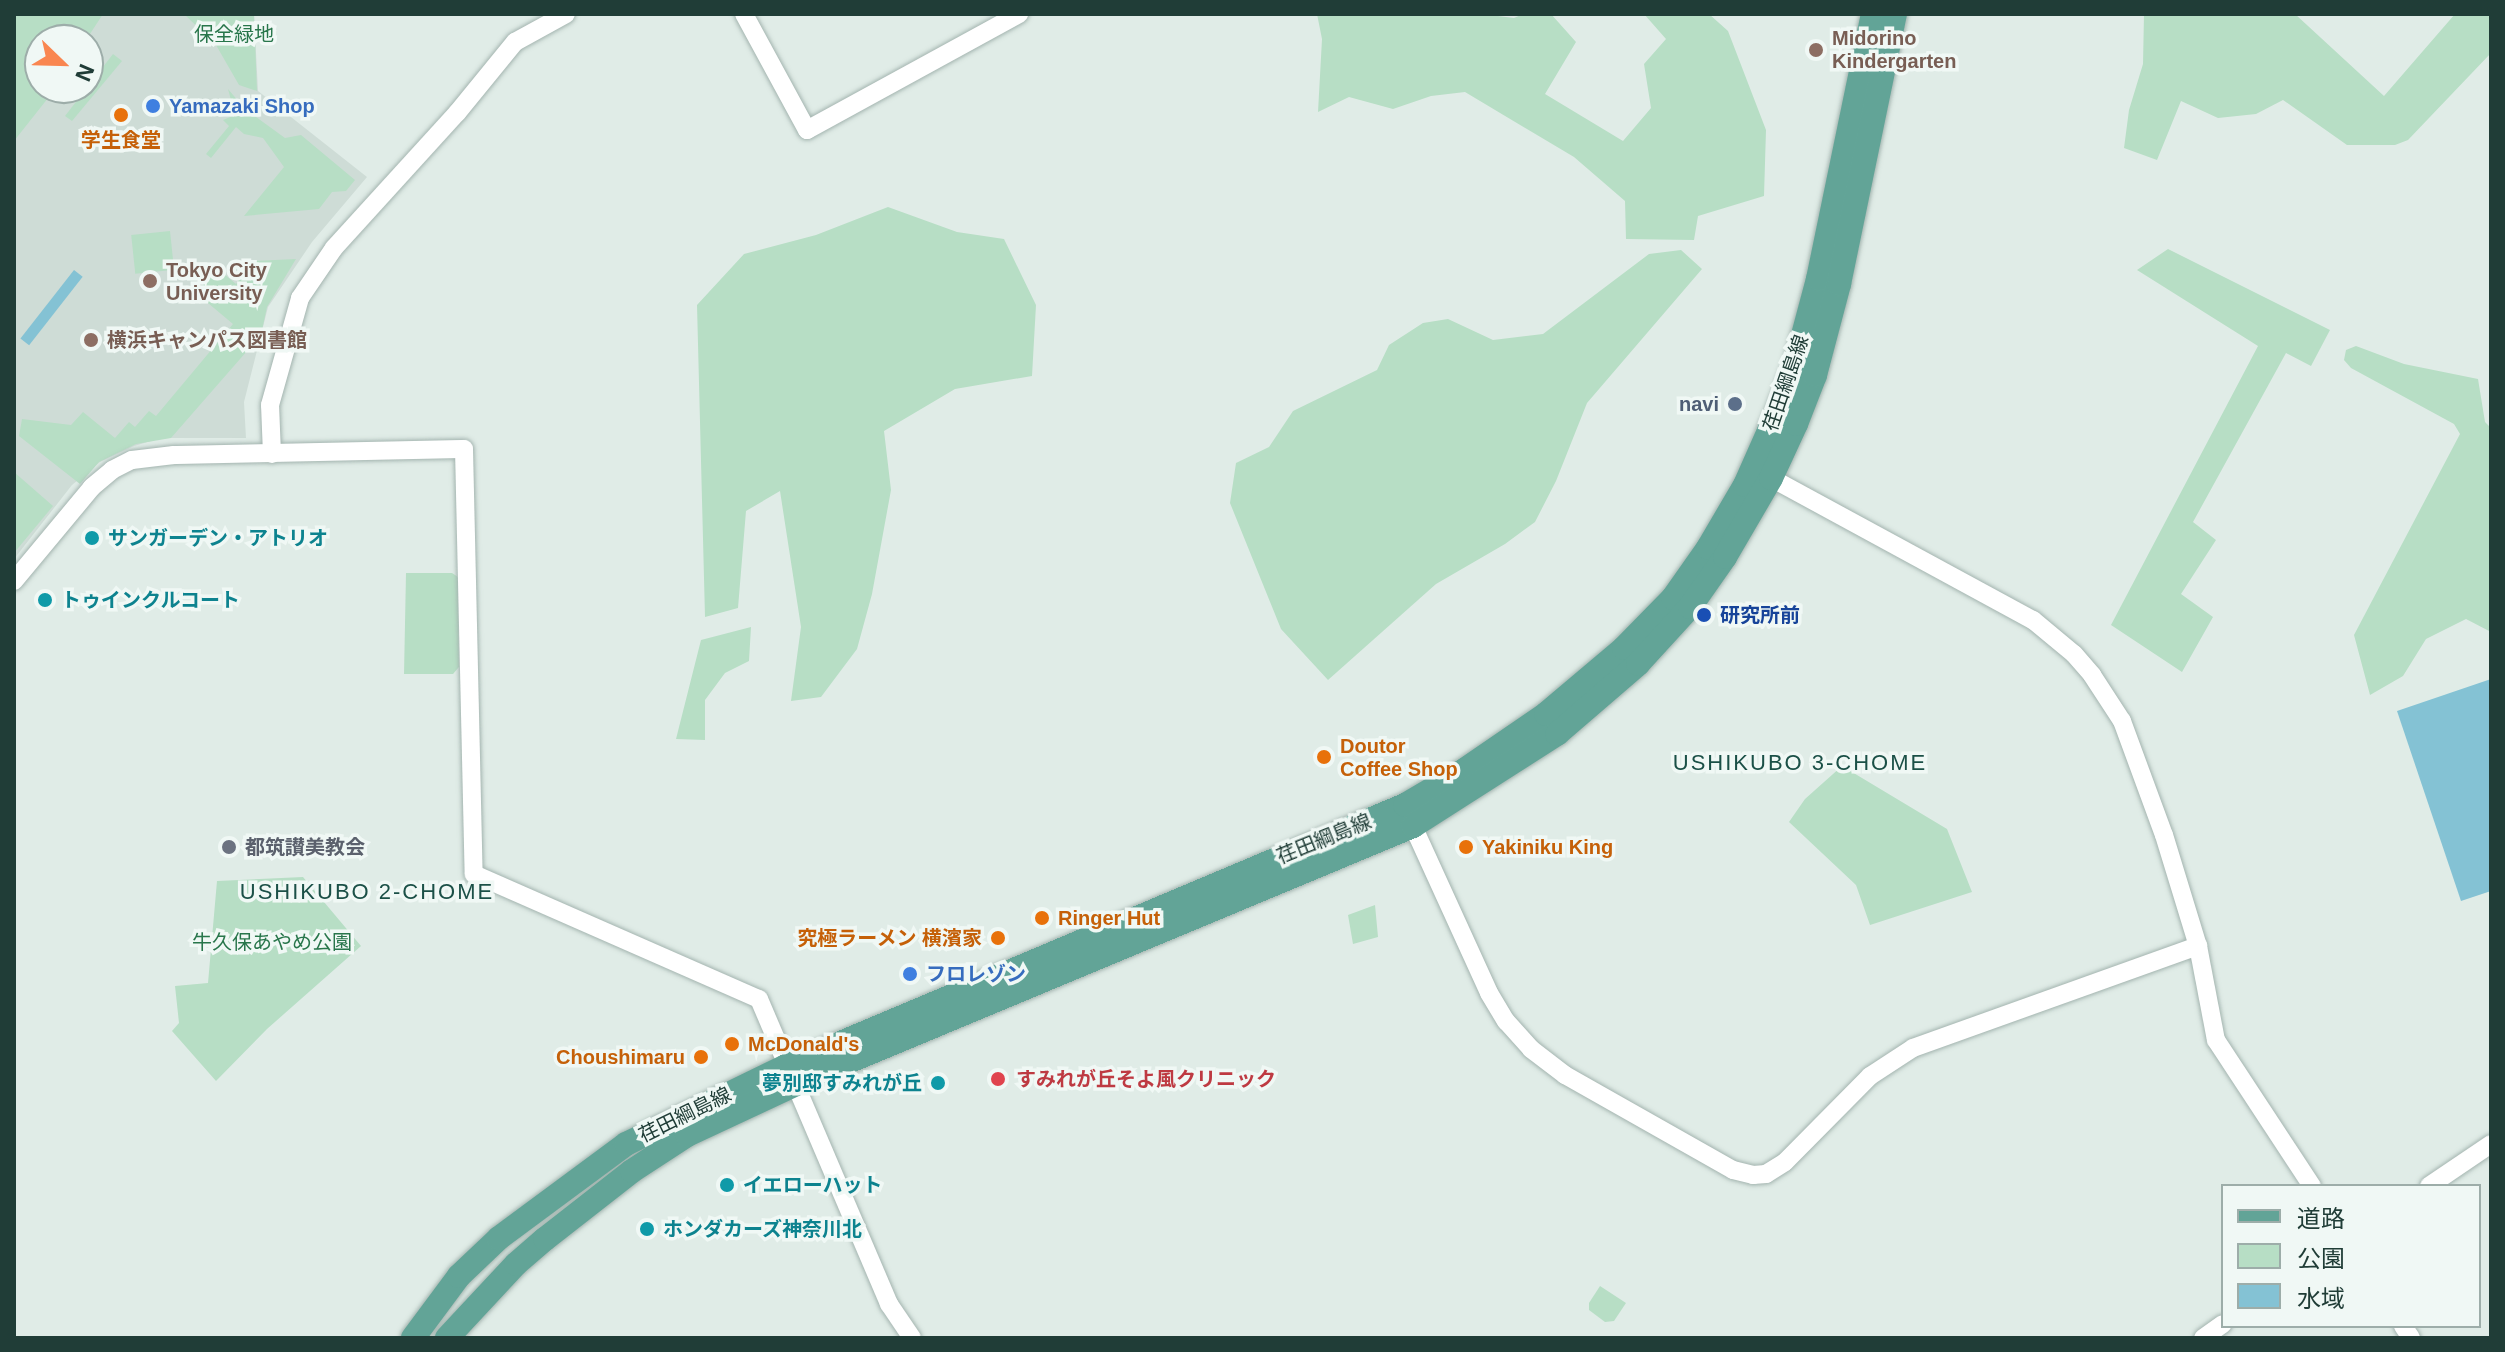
<!DOCTYPE html>
<meta charset="utf-8">
<style>
body{margin:0}
#map{position:relative;width:2505px;height:1352px;overflow:hidden;background:#e0ece7;font-family:Helvetica,"Noto Sans JP",sans-serif}
div>[style]{position:absolute}
[style*='--x']{left:calc(var(--x)*1px);top:calc(var(--y)*1px);width:calc(var(--w)*1px);rotate:calc(var(--a)*1deg)}
.built>*{inset:0;background:#cedcd6}
.green>*{inset:0;background:#b7dec5;transform-origin:0 0}
.water>*{inset:0;background:#84c2d4;transform-origin:0 0}
.roads{filter:drop-shadow(0 0 2px #a3b4af) drop-shadow(0 0 2px #a3b4af)}
.minor>*{height:18px;margin:-9px;padding:0 9px;transform-origin:9px;border-radius:9px;background:#fff}
.major>*{height:24px;margin:-12px;padding:0 12px;transform-origin:12px;border-radius:12px;background:#62a497}
.dots>*{width:22px;height:22px;translate:-50% -50%;box-sizing:border-box;border:4px solid #f0f8f5;border-radius:50%}
span{translate:-50% -50%;white-space:nowrap;text-align:center;line-height:1.15;-webkit-text-stroke:7px #f0f8f5;paint-order:stroke}
.park-label{font-size:20px;color:#28764b}
.education-label{font-size:20px;color:#785e54;font-weight:700}
.left{translate:0 -50%;text-align:left}
.shop-label{font-size:20px;color:#366cbe;font-weight:700}
.food-label{font-size:20px;color:#c56008;font-weight:700}
.right{translate:-100% -50%;text-align:right}
.street-label{font-size:20px;color:#203d37}
.service-label{font-size:20px;color:#4e5e75;font-weight:700}
.culture-label{font-size:20px;color:#0d838f;font-weight:700}
.transit-label{font-size:20px;color:#164399;font-weight:700}
.worship-label{font-size:20px;color:#5b616d;font-weight:700}
.health-label{font-size:20px;color:#be3a42;font-weight:700}
.neighbourhood-label{font-size:22px;color:#1b5047;letter-spacing:2px}
.frame{position:absolute;inset:0;border:16px solid #203d37;pointer-events:none}
.legend{position:absolute;left:2221px;top:1184px;width:260px;height:144px;box-sizing:border-box;background:#f0f8f5;border:2px solid #9dada9;margin:0;padding:10px 14px;list-style:none;font-size:24px;color:#203d37}
.legend li{display:flex;align-items:center;gap:16px;height:40px}
.legend b{width:40px;border:2px solid #9dada9}
.north{position:absolute;left:24px;top:24px;width:80px;height:80px;box-sizing:border-box;background:#f0f8f5;border:2px solid #9dada9;border-radius:50%;rotate:113deg;font-size:22px;font-weight:700;line-height:32px;text-align:center;color:#203d37}
.north::after{content:'';display:block;margin:auto;width:28px;height:36px;background:#f98650;clip-path:polygon(50% 0,100% 100%,50% 72%,0 100%)}
</style>
<div id="map">
<div class="built">
<div style="clip-path:polygon(evenodd,14px 14px,254px 14px,258px 91px,367px 177px,312px 242px,268px 307px,244px 402px,246px 438px,161px 438px,134px 446px,100px 462px,72px 485px,14px 559px,14px 14px,40px 40px,88px 40px,88px 88px,40px 88px,40px 40px)"></div>
</div>
<div class="green">
<div style="clip-path:polygon(14px 14px,103px 14px,86px 40px,40px 40px,40px 88px,56px 88px,14px 141px)"></div>
<div style="clip-path:polygon(184px 14px,254px 14px,257px 91px,239px 85px,216px 45px)"></div>
<div style="clip-path:polygon(1317px 14px,1482px 14px,1514px 18px,1523px 14px,1551px 14px,1576px 42px,1545px 94px,1623px 141px,1651px 108px,1644px 64px,1666px 39px,1644px 14px,1709px 14px,1728px 31px,1766px 130px,1764px 196px,1698px 216px,1694px 240px,1626px 239px,1625px 201px,1574px 157px,1465px 92px,1431px 96px,1393px 109px,1349px 97px,1318px 112px,1322px 39px)"></div>
<div style="clip-path:polygon(2144px 14px,2295px 14px,2384px 96px,2455px 14px,2491px 14px,2491px 53px,2408px 140px,2395px 145px,2347px 145px,2283px 100px,2256px 114px,2218px 118px,2181px 101px,2157px 160px,2124px 148px,2129px 110px,2143px 64px)"></div>
<div style="clip-path:polygon(113px 54px,122px 61px,72px 121px,65px 116px)"></div>
<div style="clip-path:polygon(228px 89px,245px 109px,285px 138px,301px 135px,355px 180px,346px 191px,332px 192px,319px 209px,244px 216px,284px 167px,263px 138px,244px 134px,236px 127px,211px 158px,206px 154px,229px 126px,223px 120px,235px 115px)"></div>
<div style="clip-path:polygon(888px 207px,957px 232px,1004px 239px,1036px 305px,1032px 376px,955px 389px,884px 431px,891px 490px,872px 594px,857px 649px,821px 697px,791px 701px,801px 627px,780px 491px,746px 511px,738px 608px,705px 617px,697px 305px,744px 254px,816px 235px)"></div>
<div style="left:170px;top:231px;width:39px;height:39px;rotate:84deg"></div>
<div style="clip-path:polygon(2168px 249px,2330px 330px,2311px 366px,2286px 353px,2193px 522px,2216px 540px,2181px 594px,2213px 617px,2182px 672px,2111px 625px,2258px 346px,2137px 270px)"></div>
<div style="clip-path:polygon(1681px 250px,1702px 269px,1587px 403px,1556px 481px,1535px 522px,1505px 544px,1436px 584px,1328px 680px,1281px 629px,1230px 503px,1236px 463px,1269px 447px,1293px 411px,1377px 370px,1389px 345px,1423px 323px,1448px 319px,1493px 340px,1543px 334px,1649px 254px)"></div>
<div style="clip-path:polygon(296px 259px,267px 307px,261px 335px,171px 438px,136px 444px,99px 462px,80px 484px,19px 436px,22px 419px,71px 425px,83px 412px,115px 438px,129px 422px,135px 427px,149px 411px,156px 416px,233px 324px,196px 293px,218px 269px,236px 284px,254px 261px)"></div>
<div style="clip-path:polygon(2356px 346px,2404px 364px,2478px 379px,2485px 422px,2491px 428px,2491px 632px,2466px 619px,2426px 639px,2403px 676px,2370px 695px,2354px 635px,2460px 434px,2454px 424px,2351px 368px,2344px 360px,2346px 350px)"></div>
<div style="clip-path:polygon(14px 472px,53px 506px,14px 553px)"></div>
<div style="clip-path:polygon(406px 573px,452px 573px,458px 577px,459px 667px,453px 674px,404px 674px)"></div>
<div style="clip-path:polygon(751px 627px,749px 661px,725px 673px,705px 700px,705px 740px,676px 739px,701px 640px)"></div>
<div style="clip-path:polygon(1842px 766px,1947px 829px,1972px 892px,1870px 925px,1856px 885px,1789px 822px,1805px 799px)"></div>
<div style="clip-path:polygon(303px 877px,361px 946px,267px 1029px,216px 1081px,172px 1031px,179px 1023px,175px 986px,208px 983px,217px 881px)"></div>
<div style="clip-path:polygon(1375px 905px,1378px 937px,1353px 944px,1348px 915px)"></div>
<div style="clip-path:polygon(1600px 1286px,1626px 1303px,1614px 1321px,1605px 1322px,1589px 1310px,1589px 1303px)"></div>
</div>
<div class="water">
<div style="left:74px;top:270px;width:11px;height:87px;rotate:38deg"></div>
<div style="clip-path:polygon(2491px 679px,2491px 891px,2461px 901px,2397px 711px)"></div>
</div>
<div class="roads">
<div class="minor">
<div style="--x:744;--y:14;--w:132;--a:61.5"></div>
<div style="--x:807;--y:130;--w:242;--a:-28.7"></div>
<div style="--x:272;--y:454;--w:49;--a:-92.3"></div>
<div style="--x:270;--y:405;--w:111;--a:-74.3"></div>
<div style="--x:300;--y:298;--w:60;--a:-55.8"></div>
<div style="--x:334;--y:248;--w:183;--a:-47.7"></div>
<div style="--x:457;--y:113;--w:92;--a:-50.8"></div>
<div style="--x:515;--y:42;--w:58;--a:-28.8"></div>
<div style="--x:1771;--y:478;--w:298;--a:28.5"></div>
<div style="--x:2033;--y:620;--w:53;--a:39.7"></div>
<div style="--x:2074;--y:654;--w:28;--a:49"></div>
<div style="--x:2092;--y:675;--w:55;--a:56.9"></div>
<div style="--x:2122;--y:721;--w:121;--a:69.8"></div>
<div style="--x:2164;--y:835;--w:116;--a:73"></div>
<div style="--x:2198;--y:946;--w:96;--a:79.2"></div>
<div style="--x:2216;--y:1040;--w:175;--a:56.7"></div>
<div style="--x:14;--y:581;--w:122;--a:-50.3"></div>
<div style="--x:92;--y:487;--w:26;--a:-40"></div>
<div style="--x:112;--y:470;--w:22;--a:-27"></div>
<div style="--x:132;--y:460;--w:42;--a:-6.8"></div>
<div style="--x:174;--y:455;--w:290;--a:-1.2"></div>
<div style="--x:464;--y:449;--w:425;--a:88.7"></div>
<div style="--x:474;--y:874;--w:311;--a:23.7"></div>
<div style="--x:759;--y:999;--w:332;--a:66.9"></div>
<div style="--x:889;--y:1304;--w:41;--a:55.9"></div>
<div style="--x:1413;--y:826;--w:183;--a:65.5"></div>
<div style="--x:1489;--y:993;--w:33;--a:59"></div>
<div style="--x:1506;--y:1021;--w:38;--a:48"></div>
<div style="--x:1531;--y:1049;--w:43;--a:37.4"></div>
<div style="--x:1565;--y:1075;--w:193;--a:29.5"></div>
<div style="--x:1733;--y:1170;--w:21;--a:14"></div>
<div style="--x:1753;--y:1175;--w:13;--a:-4"></div>
<div style="--x:1766;--y:1174;--w:22;--a:-32"></div>
<div style="--x:1785;--y:1162;--w:121;--a:-45.3"></div>
<div style="--x:1870;--y:1076;--w:51;--a:-33.1"></div>
<div style="--x:1913;--y:1048;--w:303;--a:-19.7"></div>
<div style="--x:2429;--y:1186;--w:75;--a:-34.1"></div>
<div style="--x:2403;--y:1326;--w:14;--a:56"></div>
<div style="--x:2203;--y:1338;--w:24;--a:-35"></div>
</div>
<div class="major">
<div style="--x:413;--y:1338;--w:77;--a:-53.4"></div>
<div style="--x:459;--y:1276;--w:55;--a:-43.5"></div>
<div style="--x:499;--y:1238;--w:158;--a:-36.5"></div>
<div style="--x:626;--y:1144;--w:178;--a:-26"></div>
<div style="--x:786;--y:1066;--w:672;--a:-22.86"></div>
<div style="--x:1405;--y:805;--w:71;--a:-30.5"></div>
<div style="--x:1466;--y:769;--w:97;--a:-34.5"></div>
<div style="--x:1546;--y:714;--w:102;--a:-40.2"></div>
<div style="--x:1624;--y:648;--w:70;--a:-45.6"></div>
<div style="--x:1673;--y:598;--w:61;--a:-55"></div>
<div style="--x:1708;--y:548;--w:73;--a:-59.6"></div>
<div style="--x:1745;--y:485;--w:77;--a:-66.1"></div>
<div style="--x:1776;--y:415;--w:53;--a:-69.2"></div>
<div style="--x:1795;--y:365;--w:89;--a:-75"></div>
<div style="--x:1818;--y:279;--w:271;--a:-78.3"></div>
<div style="--x:447;--y:1338;--w:101;--a:-47"></div>
<div style="--x:516;--y:1264;--w:38;--a:-41"></div>
<div style="--x:545;--y:1239;--w:110;--a:-38"></div>
<div style="--x:632;--y:1171;--w:66;--a:-33.2"></div>
<div style="--x:687;--y:1135;--w:132;--a:-25"></div>
<div style="--x:807;--y:1079;--w:657;--a:-22.66"></div>
<div style="--x:1413;--y:826;--w:171;--a:-32.6"></div>
<div style="--x:1557;--y:734;--w:107;--a:-40.8"></div>
<div style="--x:1638;--y:664;--w:77;--a:-47.6"></div>
<div style="--x:1690;--y:607;--w:61;--a:-55"></div>
<div style="--x:1725;--y:557;--w:91;--a:-59.8"></div>
<div style="--x:1771;--y:478;--w:60;--a:-65.2"></div>
<div style="--x:1796;--y:424;--w:53;--a:-68.8"></div>
<div style="--x:1815;--y:375;--w:94;--a:-75.2"></div>
<div style="--x:1839;--y:284;--w:276;--a:-78.3"></div>
</div>
</div>
<div class="dots">
<div style="left:1816px;top:50px;background:#8d6e63"></div>
<div style="left:153px;top:106px;background:#3f7fe0"></div>
<div style="left:121px;top:115px;background:#e8710a"></div>
<div style="left:150px;top:281px;background:#8d6e63"></div>
<div style="left:91px;top:340px;background:#8d6e63"></div>
<div style="left:1735px;top:404px;background:#5c6f8a"></div>
<div style="left:92px;top:538px;background:#0f9aa8"></div>
<div style="left:45px;top:600px;background:#0f9aa8"></div>
<div style="left:1704px;top:615px;background:#1a4fb4"></div>
<div style="left:1324px;top:757px;background:#e8710a"></div>
<div style="left:229px;top:847px;background:#6b7280"></div>
<div style="left:1466px;top:847px;background:#e8710a"></div>
<div style="left:1042px;top:918px;background:#e8710a"></div>
<div style="left:998px;top:938px;background:#e8710a"></div>
<div style="left:910px;top:974px;background:#3f7fe0"></div>
<div style="left:732px;top:1044px;background:#e8710a"></div>
<div style="left:701px;top:1057px;background:#e8710a"></div>
<div style="left:998px;top:1079px;background:#e0444e"></div>
<div style="left:938px;top:1083px;background:#0f9aa8"></div>
<div style="left:727px;top:1185px;background:#0f9aa8"></div>
<div style="left:647px;top:1229px;background:#0f9aa8"></div>
</div>
<div class="park-label">
<span style="left:234px;top:34px">保全緑地</span>
<span style="left:272px;top:942px">牛久保あやめ公園</span>
</div>
<div class="education-label">
<span class="left" style="left:1832px;top:50px">Midorino<br>Kindergarten</span>
<span class="left" style="left:166px;top:282px">Tokyo City<br>University</span>
<span class="left" style="left:107px;top:340px">横浜キャンパス図書館</span>
</div>
<div class="shop-label">
<span class="left" style="left:169px;top:106px">Yamazaki Shop</span>
<span class="left" style="left:926px;top:974px">フロレゾン</span>
</div>
<div class="food-label">
<span style="left:121px;top:140px">学生食堂</span>
<span class="left" style="left:1340px;top:758px">Doutor<br>Coffee Shop</span>
<span class="left" style="left:1482px;top:847px">Yakiniku King</span>
<span class="left" style="left:1058px;top:918px">Ringer Hut</span>
<span class="right" style="left:982px;top:938px">究極ラーメン 横濱家</span>
<span class="left" style="left:748px;top:1044px">McDonald's</span>
<span class="right" style="left:685px;top:1057px">Choushimaru</span>
</div>
<div class="street-label">
<span style="left:1786px;top:383px;rotate:-71deg">荏田綱島線</span>
<span style="left:1324px;top:839px;rotate:-22deg">荏田綱島線</span>
<span style="left:685px;top:1115px;rotate:-26deg">荏田綱島線</span>
</div>
<div class="service-label">
<span class="right" style="left:1719px;top:404px">navi</span>
</div>
<div class="culture-label">
<span class="left" style="left:108px;top:538px">サンガーデン・アトリオ</span>
<span class="left" style="left:61px;top:600px">トゥインクルコート</span>
<span class="right" style="left:922px;top:1083px">夢別邸すみれが丘</span>
<span class="left" style="left:743px;top:1185px">イエローハット</span>
<span class="left" style="left:663px;top:1229px">ホンダカーズ神奈川北</span>
</div>
<div class="transit-label">
<span class="left" style="left:1720px;top:615px">研究所前</span>
</div>
<div class="worship-label">
<span class="left" style="left:245px;top:847px">都筑讃美教会</span>
</div>
<div class="health-label">
<span class="left" style="left:1016px;top:1079px">すみれが丘そよ風クリニック</span>
</div>
<div class="neighbourhood-label">
<span style="left:1800px;top:763px">USHIKUBO 3-CHOME</span>
<span style="left:367px;top:892px">USHIKUBO 2-CHOME</span>
</div>
<div class="frame"></div>
<ul class="legend">
<li><b style="height:10px;background:#62a497"></b>道路</li>
<li><b style="height:22px;background:#b7dec5"></b>公園</li>
<li><b style="height:22px;background:#84c2d4"></b>水域</li>
</ul>
<div class="north">N</div>
</div>
